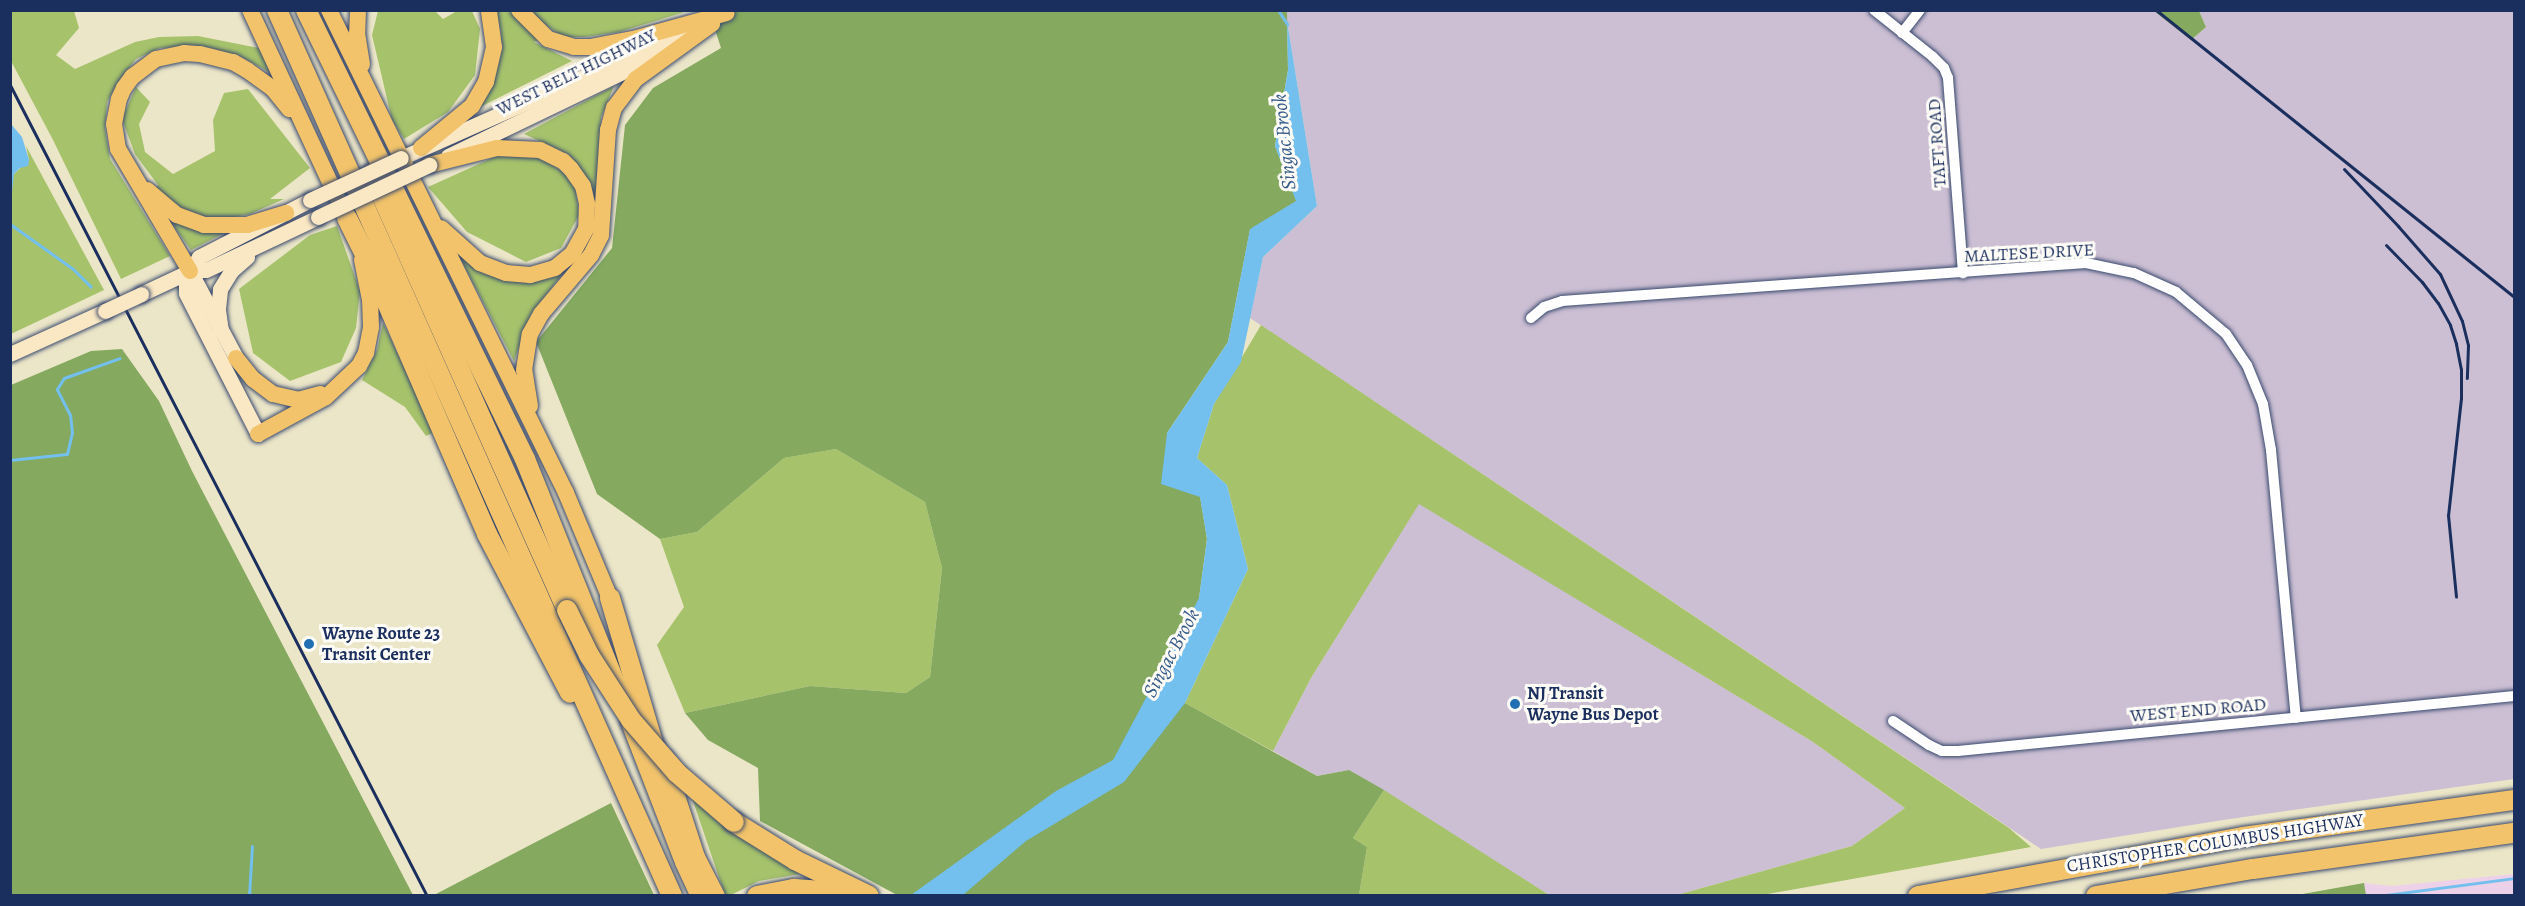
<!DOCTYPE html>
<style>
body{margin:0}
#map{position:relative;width:2525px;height:906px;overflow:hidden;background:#ece6c8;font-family:Alegreya,serif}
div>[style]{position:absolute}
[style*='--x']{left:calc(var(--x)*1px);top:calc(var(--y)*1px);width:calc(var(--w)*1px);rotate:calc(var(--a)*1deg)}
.built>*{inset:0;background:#edd1e9}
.industrial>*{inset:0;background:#ccbfd4}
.green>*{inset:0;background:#a6c36b}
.forest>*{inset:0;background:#84a95f}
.water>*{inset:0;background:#73bfed}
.stream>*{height:3px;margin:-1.5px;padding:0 1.5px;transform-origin:1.5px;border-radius:1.5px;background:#73bfed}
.roads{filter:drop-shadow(0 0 2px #3a4a6e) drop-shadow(0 0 2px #3a4a6e)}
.street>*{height:10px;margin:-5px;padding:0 5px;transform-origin:5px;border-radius:5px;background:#fff}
.secondary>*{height:15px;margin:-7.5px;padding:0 7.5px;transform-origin:7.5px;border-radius:7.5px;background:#fae7c3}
.primary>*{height:16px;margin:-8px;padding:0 8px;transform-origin:8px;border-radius:8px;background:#f2c36a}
.highway>*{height:20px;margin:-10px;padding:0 10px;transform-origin:10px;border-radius:10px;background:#f2c36a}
.rail>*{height:3px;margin:-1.5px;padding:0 1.5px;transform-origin:1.5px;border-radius:1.5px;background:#1b2f5e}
.bridges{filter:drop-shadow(0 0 2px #3a4a6e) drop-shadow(0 0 2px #3a4a6e)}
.secondary-bridge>*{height:15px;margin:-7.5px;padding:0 7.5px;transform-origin:7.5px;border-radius:7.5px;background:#fae7c3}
.highway-bridge>*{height:20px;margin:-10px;padding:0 10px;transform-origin:10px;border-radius:10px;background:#f2c36a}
.dots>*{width:16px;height:16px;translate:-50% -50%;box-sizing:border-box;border:3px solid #fdfcf7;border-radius:50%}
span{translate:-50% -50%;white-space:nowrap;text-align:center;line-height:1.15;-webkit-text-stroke:6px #fdfcf7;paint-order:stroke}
.street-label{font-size:18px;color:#1b2f5e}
.poi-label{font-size:18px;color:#1b2f5e;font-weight:700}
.left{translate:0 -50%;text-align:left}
.water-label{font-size:20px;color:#355a89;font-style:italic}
.frame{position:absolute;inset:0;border:12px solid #1b2f5e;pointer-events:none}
</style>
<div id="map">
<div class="built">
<div style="clip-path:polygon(2514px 874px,2514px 895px,2366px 895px,2364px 883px,2392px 886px)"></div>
</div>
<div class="industrial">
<div style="clip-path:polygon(2154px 10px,2191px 40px,2206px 27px,2199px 11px,2514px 11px,2514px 779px,2223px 820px,2041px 849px,1250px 318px,1263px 257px,1317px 206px,1287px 21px,1287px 11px)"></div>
<div style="clip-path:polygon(1419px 503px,1813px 742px,1905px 808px,1852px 846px,1677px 895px,1549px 895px,1349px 770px,1317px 776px,1273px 751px,1311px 678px)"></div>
</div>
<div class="green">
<div style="clip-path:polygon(10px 11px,74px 11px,79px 28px,56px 55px,75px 69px,135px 42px,159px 37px,198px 36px,259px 48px,271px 73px,238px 55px,202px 46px,160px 48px,136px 59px,120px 79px,107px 102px,105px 129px,110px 159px,170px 256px,121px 279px,52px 138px,11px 61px)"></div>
<div style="clip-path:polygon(378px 11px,435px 11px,443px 19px,457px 11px,472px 11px,480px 29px,475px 75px,448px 112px,404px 139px,392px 120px,372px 35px)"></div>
<div style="clip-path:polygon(495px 11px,513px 11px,539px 40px,534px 42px,572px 61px,474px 110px,494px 76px,501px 32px)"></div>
<div style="clip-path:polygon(526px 11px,688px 11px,619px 32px,585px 37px,563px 37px)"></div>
<div style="clip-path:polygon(614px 86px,601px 117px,597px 202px,568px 154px,524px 134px)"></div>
<div style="clip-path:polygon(136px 87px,150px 102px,139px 124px,145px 152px,173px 174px,215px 151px,213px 120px,224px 93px,248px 89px,310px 168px,270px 199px,284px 199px,250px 214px,224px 219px,193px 215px,154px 190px,158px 185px,135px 154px,122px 119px)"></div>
<div style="clip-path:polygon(26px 146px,104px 290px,11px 334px,11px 183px,14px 174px,29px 160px)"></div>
<div style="clip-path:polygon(501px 154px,539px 157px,574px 179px,579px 215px,561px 248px,526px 262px,467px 232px,428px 187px)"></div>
<div style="clip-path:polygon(165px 214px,224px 233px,191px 250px)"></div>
<div style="clip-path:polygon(337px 226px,360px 291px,356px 328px,341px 362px,290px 381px,253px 353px,239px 289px,310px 235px)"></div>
<div style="clip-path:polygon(458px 254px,500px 276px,566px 269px,531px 314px,514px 361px)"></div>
<div style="clip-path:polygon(383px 323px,435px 432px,426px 436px,405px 407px,362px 380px,377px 350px)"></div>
<div style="clip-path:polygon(1261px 325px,2009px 828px,2031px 847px,1762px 895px,1677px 895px,1852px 846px,1905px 808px,1813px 742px,1419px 504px,1311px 678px,1273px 751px,1185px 703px,1248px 569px,1227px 485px,1197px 458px,1214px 404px)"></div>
<div style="clip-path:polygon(836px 449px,925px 502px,942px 568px,930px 677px,906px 693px,810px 686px,685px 713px,657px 645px,684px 607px,660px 539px,697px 532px,784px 458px)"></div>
<div style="clip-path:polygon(1384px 790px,1549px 895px,1359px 895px,1367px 847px,1353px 838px)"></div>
<div style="clip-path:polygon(691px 795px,745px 840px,800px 874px,759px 881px,731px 895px,725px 895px)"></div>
</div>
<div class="forest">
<div style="clip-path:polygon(709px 11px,1287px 11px,1288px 70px,1275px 146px,1297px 201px,1250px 230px,1228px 342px,1167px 433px,1200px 496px,1207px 539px,1185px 703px,1317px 776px,1349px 770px,1384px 790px,1353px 838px,1367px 847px,1359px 895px,897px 895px,760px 821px,758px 768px,708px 740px,685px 713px,810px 686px,906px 693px,930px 677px,942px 568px,925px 502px,836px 449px,784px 458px,697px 532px,660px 539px,597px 494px,536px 342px,612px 248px,625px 125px,653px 88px,721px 48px)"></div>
<div style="clip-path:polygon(2154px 11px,2199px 11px,2206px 27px,2191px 40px)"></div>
<div style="clip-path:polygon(122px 349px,159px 401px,192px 471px,413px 895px,11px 895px,11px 385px,91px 351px)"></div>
<div style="clip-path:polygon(611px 803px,654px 895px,434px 895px)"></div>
<div style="clip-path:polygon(2364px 883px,2366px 895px,2297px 895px)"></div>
</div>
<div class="water">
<div style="clip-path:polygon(1287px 21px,1317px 206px,1263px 257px,1241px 362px,1214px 404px,1197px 458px,1227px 485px,1248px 569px,1185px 703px,1124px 782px,1026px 841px,963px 895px,911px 895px,1056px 791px,1113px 760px,1199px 598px,1207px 539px,1200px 497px,1161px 484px,1167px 433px,1228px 342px,1250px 229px,1296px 201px,1275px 146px,1288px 70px)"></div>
<div style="clip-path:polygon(11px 124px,22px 137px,29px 160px,28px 166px,20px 168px,14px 174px,11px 201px)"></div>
</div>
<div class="stream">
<div style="--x:1278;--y:10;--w:17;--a:57"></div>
<div style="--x:10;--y:224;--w:77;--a:35.5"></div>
<div style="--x:73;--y:269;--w:25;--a:45"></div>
<div style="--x:10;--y:460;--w:57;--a:-6"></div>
<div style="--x:67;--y:454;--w:22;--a:-77"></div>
<div style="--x:72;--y:433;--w:18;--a:-96"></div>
<div style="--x:70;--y:415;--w:29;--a:-117"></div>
<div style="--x:57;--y:389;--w:13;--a:-58"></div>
<div style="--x:64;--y:378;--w:59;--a:-19.7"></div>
<div style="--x:249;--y:896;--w:50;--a:-86.6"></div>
<div style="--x:2378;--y:896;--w:137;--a:-7.5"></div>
</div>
<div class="roads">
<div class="street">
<div style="--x:1874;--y:10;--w:75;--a:38.5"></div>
<div style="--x:1933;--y:57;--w:16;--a:45"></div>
<div style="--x:1944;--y:68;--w:11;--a:68"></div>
<div style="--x:1948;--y:78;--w:196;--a:85.6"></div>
<div style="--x:1902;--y:33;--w:29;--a:-52"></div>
<div style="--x:1531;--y:318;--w:17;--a:-40"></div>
<div style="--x:1544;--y:307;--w:19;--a:-18"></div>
<div style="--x:1562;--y:301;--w:525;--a:-4.15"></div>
<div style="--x:2086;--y:263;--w:49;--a:11.8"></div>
<div style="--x:2134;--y:273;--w:46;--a:24.3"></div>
<div style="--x:2176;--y:292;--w:65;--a:40"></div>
<div style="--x:2226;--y:334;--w:37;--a:56"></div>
<div style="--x:2247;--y:365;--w:42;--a:67.7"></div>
<div style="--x:2263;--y:404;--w:47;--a:80.1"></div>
<div style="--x:2271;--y:450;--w:269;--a:84.7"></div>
<div style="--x:1893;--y:721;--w:43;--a:33.7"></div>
<div style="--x:1929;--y:745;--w:14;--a:25"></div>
<div style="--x:1942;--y:751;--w:16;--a:0"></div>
<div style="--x:1958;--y:751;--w:559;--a:-5.65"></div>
</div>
<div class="secondary">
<div style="--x:448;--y:156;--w:246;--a:-25.7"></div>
<div style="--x:401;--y:158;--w:317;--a:-24"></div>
<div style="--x:190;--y:271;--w:98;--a:62.1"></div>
<div style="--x:141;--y:294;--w:54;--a:-25.1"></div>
<div style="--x:190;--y:271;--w:16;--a:-4"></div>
<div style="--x:206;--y:270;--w:124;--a:-25.3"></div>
<div style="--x:221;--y:331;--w:22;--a:-98"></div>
<div style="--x:218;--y:309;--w:20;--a:-84"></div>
<div style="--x:220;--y:289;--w:22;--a:-58"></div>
<div style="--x:232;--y:270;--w:20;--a:-41"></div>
<div style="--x:10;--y:354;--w:104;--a:-24.4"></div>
<div style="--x:258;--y:434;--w:158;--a:-117.1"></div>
<div style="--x:186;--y:293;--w:11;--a:-90"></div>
<div style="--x:186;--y:282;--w:28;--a:-63"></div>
<div style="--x:199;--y:257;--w:125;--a:-27.2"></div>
</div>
<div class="primary">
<div style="--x:250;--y:10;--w:230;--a:65.1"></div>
<div style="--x:329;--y:10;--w:538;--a:63.86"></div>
<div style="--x:566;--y:493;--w:127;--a:67.3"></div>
<div style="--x:358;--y:10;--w:23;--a:92"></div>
<div style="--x:357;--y:33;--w:32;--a:81"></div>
<div style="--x:519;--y:10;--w:41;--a:45"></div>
<div style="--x:548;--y:39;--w:27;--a:17"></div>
<div style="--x:574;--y:47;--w:16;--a:0"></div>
<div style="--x:590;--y:47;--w:48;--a:-10.8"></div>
<div style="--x:637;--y:38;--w:93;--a:-15.5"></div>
<div style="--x:421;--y:148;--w:66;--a:-39.5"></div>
<div style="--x:472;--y:106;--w:28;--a:-60"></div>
<div style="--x:486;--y:82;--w:36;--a:-77"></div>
<div style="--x:494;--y:47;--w:37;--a:-98"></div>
<div style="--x:429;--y:165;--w:70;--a:-14"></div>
<div style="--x:497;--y:148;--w:43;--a:2.7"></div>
<div style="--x:540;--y:150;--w:25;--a:26"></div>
<div style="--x:563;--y:161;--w:11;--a:45"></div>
<div style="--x:571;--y:169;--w:21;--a:55"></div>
<div style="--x:583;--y:186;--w:18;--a:77"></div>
<div style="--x:587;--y:204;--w:25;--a:92"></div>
<div style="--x:586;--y:229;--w:29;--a:119"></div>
<div style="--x:572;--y:254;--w:22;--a:141"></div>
<div style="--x:555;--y:268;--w:26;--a:164"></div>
<div style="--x:530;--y:275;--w:24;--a:-175"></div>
<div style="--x:506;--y:273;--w:28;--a:-159"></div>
<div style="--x:480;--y:263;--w:52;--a:-138.1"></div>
<div style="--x:147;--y:190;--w:39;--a:40"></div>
<div style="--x:177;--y:215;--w:29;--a:20"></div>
<div style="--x:204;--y:225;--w:43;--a:0"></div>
<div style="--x:247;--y:225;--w:41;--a:-17.1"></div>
<div style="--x:190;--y:271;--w:142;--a:-120.5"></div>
<div style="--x:118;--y:149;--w:25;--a:-99"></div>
<div style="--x:114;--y:124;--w:25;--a:-79"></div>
<div style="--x:119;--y:99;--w:12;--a:-66"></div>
<div style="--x:124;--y:88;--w:14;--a:-54"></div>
<div style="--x:132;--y:77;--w:30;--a:-37"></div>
<div style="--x:156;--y:59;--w:29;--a:-12"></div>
<div style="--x:184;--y:53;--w:16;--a:4"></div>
<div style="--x:200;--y:54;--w:34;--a:14"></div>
<div style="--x:233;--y:62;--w:16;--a:30"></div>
<div style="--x:247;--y:70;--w:32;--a:36"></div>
<div style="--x:273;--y:89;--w:26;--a:51"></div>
<div style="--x:236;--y:358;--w:27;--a:51"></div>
<div style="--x:253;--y:379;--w:25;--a:37"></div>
<div style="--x:273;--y:394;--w:26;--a:13"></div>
<div style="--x:298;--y:400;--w:23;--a:-15"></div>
<div style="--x:530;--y:406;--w:36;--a:-99"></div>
<div style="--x:524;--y:370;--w:36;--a:-81"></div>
<div style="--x:530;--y:334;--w:23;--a:-61"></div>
<div style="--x:541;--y:314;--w:77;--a:-49.7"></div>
<div style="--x:591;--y:255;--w:22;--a:-63"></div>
<div style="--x:601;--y:235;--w:105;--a:-86.2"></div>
<div style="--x:608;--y:130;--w:23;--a:-75"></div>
<div style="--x:614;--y:108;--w:36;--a:-53"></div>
<div style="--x:636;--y:79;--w:94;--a:-35.9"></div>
<div style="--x:258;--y:434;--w:77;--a:-28.6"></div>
<div style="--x:326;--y:397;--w:45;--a:-43.2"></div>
<div style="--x:359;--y:366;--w:15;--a:-62"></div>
<div style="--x:366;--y:353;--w:26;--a:-79"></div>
<div style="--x:371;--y:327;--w:27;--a:-92"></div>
<div style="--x:370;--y:300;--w:41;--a:-101.3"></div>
<div style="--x:665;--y:759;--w:103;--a:71.9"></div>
<div style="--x:697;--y:857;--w:44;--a:62.9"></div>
</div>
<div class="highway">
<div style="--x:277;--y:10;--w:970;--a:65.97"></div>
<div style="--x:306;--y:10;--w:500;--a:64"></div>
<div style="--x:525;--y:459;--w:254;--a:68.1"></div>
<div style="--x:372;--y:174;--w:478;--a:65.9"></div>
<div style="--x:347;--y:218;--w:64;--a:63.8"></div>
<div style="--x:375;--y:275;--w:282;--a:66.6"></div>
<div style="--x:487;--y:534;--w:179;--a:62.4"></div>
<div style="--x:610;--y:598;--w:159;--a:73.5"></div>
<div style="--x:631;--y:722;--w:150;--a:68.9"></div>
<div style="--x:685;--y:862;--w:38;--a:65"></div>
<div style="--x:734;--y:822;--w:72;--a:31.9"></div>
<div style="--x:795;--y:860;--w:82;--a:25.9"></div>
<div style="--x:757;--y:896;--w:38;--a:-11"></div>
<div style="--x:794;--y:889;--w:57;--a:4"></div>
<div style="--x:1918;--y:896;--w:330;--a:-10.3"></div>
<div style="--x:2243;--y:837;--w:274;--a:-7.8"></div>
<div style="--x:2096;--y:896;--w:159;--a:-9.8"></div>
<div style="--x:2253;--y:869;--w:263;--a:-7.9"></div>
</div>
</div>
<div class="rail">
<div style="--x:2156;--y:10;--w:459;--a:38.7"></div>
<div style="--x:10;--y:85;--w:912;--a:62.79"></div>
<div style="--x:2344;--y:169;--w:79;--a:46.5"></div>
<div style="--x:2398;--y:226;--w:64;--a:48.8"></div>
<div style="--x:2440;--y:274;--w:52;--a:64.9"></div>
<div style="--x:2462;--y:321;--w:25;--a:76"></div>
<div style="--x:2468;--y:345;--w:33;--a:92"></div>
<div style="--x:2386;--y:245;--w:52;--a:45.8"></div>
<div style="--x:2422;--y:282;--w:26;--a:53"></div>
<div style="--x:2438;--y:303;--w:25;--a:61"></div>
<div style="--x:2450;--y:325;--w:20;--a:72"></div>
<div style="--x:2456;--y:344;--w:25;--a:79"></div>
<div style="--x:2461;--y:369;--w:29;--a:90"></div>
<div style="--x:2461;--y:398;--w:118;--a:96.3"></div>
<div style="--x:2448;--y:515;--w:82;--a:84.4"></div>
</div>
<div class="bridges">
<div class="secondary-bridge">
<div style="--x:310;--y:200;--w:100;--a:-24.8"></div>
<div style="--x:318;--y:217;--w:123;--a:-25.1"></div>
<div style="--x:105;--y:311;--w:40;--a:-25"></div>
</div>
<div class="highway-bridge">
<div style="--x:567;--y:610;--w:50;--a:63.9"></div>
<div style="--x:589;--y:655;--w:77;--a:57.1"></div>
<div style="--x:631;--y:720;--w:70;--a:49"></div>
<div style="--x:677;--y:773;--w:75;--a:40.7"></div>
</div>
</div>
<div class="dots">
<div style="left:309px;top:644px;background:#1f6fb2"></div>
<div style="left:1515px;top:704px;background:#1f6fb2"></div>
</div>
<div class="street-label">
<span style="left:576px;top:72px;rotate:-26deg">WEST BELT HIGHWAY</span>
<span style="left:1937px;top:143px;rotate:-94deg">TAFT ROAD</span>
<span style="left:2029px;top:253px;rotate:-3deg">MALTESE DRIVE</span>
<span style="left:2198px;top:710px;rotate:-5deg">WEST END ROAD</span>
<span style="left:2215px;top:843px;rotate:-9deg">CHRISTOPHER COLUMBUS HIGHWAY</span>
</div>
<div class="poi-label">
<span class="left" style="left:322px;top:644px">Wayne Route 23<br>Transit Center</span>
<span class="left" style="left:1527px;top:704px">NJ Transit<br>Wayne Bus Depot</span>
</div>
<div class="water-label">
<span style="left:1284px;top:142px;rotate:-96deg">Singac Brook</span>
<span style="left:1171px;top:653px;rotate:-62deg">Singac Brook</span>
</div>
<div class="frame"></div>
</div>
